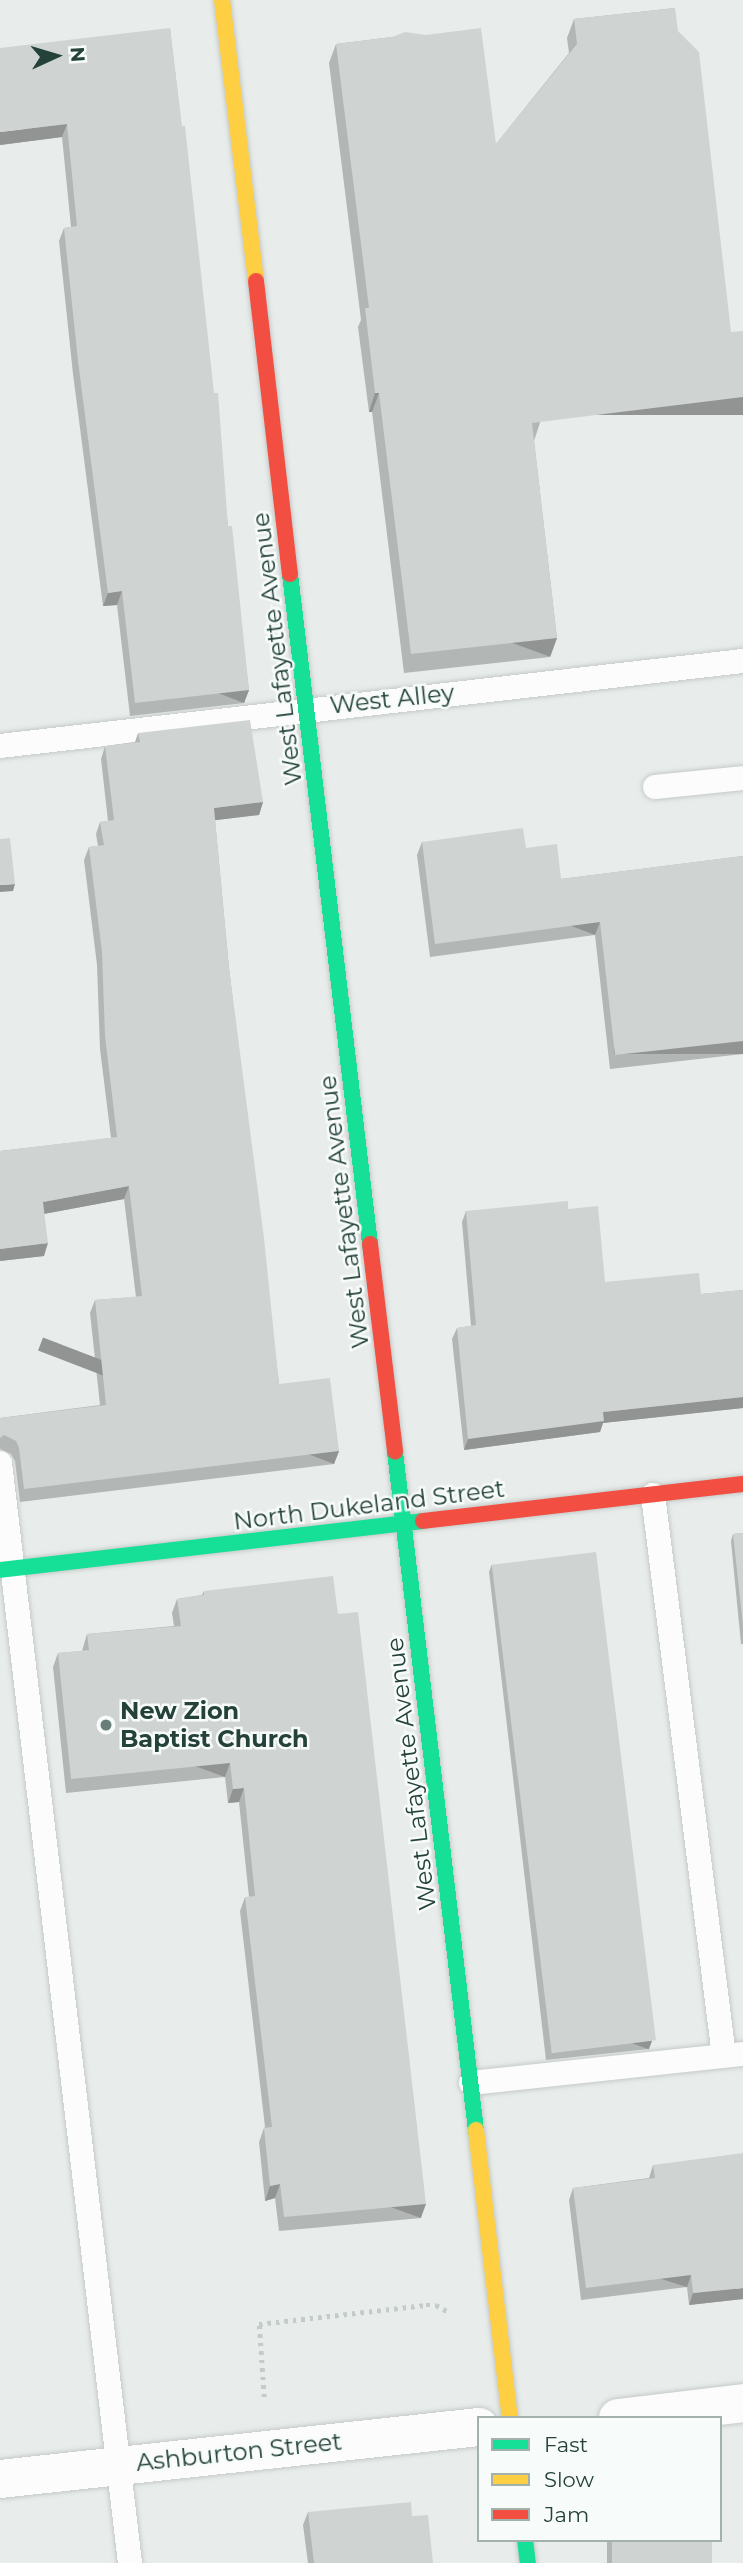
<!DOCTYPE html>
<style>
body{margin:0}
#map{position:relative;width:743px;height:2563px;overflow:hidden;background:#e8edeb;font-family:Montserrat,sans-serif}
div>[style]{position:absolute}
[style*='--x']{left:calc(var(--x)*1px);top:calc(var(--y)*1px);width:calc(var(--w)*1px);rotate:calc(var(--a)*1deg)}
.path>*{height:4.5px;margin-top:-2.25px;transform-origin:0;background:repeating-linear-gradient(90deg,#c3ccca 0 3.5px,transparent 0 8.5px)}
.roads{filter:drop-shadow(0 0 2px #c5cac8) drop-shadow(0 0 2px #c5cac8)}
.lane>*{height:24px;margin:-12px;padding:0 12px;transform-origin:12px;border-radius:12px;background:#fcfcfc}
.street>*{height:38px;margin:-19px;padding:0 19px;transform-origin:19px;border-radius:19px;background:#fcfcfc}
.fast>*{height:16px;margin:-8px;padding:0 8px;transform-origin:8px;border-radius:8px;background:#16e098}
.slow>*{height:16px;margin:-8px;padding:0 8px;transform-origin:8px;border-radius:8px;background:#ffcf43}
.jam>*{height:16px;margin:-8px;padding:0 8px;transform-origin:8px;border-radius:8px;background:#f24e42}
.wall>*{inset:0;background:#b2b6b5;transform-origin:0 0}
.shaded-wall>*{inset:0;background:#919493;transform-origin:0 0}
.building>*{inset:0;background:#cfd4d2;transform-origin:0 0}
.dots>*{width:19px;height:19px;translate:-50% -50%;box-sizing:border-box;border:4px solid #f7fbf9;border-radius:50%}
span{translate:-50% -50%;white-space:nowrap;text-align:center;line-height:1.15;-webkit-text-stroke:5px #f7fbf9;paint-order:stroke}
.street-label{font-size:24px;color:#24423a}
.poi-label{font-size:24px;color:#24423a;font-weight:700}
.left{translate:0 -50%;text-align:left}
.legend{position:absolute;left:477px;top:2416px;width:245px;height:126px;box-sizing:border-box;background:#f7fbf9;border:2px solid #a3b1ad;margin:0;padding:9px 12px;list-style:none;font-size:21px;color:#24423a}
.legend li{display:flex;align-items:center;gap:14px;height:35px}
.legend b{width:35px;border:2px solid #a3b1ad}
.north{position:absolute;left:21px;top:21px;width:70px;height:70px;-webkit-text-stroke:5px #f7fbf9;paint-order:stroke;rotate:86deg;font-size:19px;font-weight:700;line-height:28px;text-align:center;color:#24423a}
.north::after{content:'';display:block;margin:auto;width:24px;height:32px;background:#24423a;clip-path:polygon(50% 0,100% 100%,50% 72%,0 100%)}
</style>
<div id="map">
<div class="path">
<div style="--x:264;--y:2397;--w:73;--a:-93.9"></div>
<div style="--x:259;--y:2324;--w:168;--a:-6.5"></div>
<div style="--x:426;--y:2305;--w:10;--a:0"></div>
<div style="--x:436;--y:2305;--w:13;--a:29"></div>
</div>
<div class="roads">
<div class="lane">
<div style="--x:0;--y:746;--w:748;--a:-6.53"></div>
<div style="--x:655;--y:787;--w:88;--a:-5.8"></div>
<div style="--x:0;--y:1463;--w:1108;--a:83.26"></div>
<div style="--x:653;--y:1495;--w:565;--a:82.79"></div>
<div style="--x:471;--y:2083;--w:274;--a:-6.1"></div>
</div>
<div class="street">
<div style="--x:618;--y:2418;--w:126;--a:-6.8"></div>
<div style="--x:0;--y:2479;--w:482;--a:-6.2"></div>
</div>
<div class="fast">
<div style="--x:290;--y:574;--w:675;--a:83.19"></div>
<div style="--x:395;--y:1452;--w:683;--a:83.19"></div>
<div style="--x:0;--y:1570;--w:426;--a:-6.6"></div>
<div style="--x:525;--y:2540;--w:23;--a:83"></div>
</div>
<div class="slow">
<div style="--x:222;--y:0;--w:283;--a:83.1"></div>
<div style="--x:476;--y:2130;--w:290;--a:83.3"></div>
</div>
<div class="jam">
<div style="--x:256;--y:281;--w:295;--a:83.4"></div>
<div style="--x:370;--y:1244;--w:209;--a:83.1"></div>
<div style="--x:423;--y:1521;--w:322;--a:-6.6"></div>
</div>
</div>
<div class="wall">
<div style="clip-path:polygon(675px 8px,534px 441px,557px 638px,550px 657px,404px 673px,372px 412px,369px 412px,358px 327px,361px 320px,329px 63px,336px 44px,392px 37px,496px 144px,569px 53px,567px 38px,574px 19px)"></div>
<div style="clip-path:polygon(170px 28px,228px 526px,249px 690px,244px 703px,130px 716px,117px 605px,103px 606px,73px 374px,59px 241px,64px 228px,71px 227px,62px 137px,0 145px)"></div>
<div style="clip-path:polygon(138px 733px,263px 802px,259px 815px,215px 820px,229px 968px,279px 1384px,339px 1451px,334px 1464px,20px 1502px,15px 1461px,11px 1454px,0 1449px,0 1418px,100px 1405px,90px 1313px,95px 1300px,136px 1297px,124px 1199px,44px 1214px,44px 1256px,0 1261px,0 1151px,111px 1138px,100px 1049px,97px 965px,84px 860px,89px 847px,98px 846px,96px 834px,100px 822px,108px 821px,101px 759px,105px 746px,135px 742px)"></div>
<div style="clip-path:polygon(422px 842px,526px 848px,561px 879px,743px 856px,743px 1054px,610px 1069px,595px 935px,430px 957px,417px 855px)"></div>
<div style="clip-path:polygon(568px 1209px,605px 1282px,701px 1294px,743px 1290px,743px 1408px,603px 1423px,600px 1432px,464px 1450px,452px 1339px,457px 1328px,471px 1326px,462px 1222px,466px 1211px)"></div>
<div style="clip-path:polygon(743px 1533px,743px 1644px,741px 1644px,731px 1541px,733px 1534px)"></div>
<div style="clip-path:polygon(492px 1564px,649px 2049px,546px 2060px,489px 1572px)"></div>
<div style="clip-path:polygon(204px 1591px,338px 1614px,421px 2218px,279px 2231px,275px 2198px,265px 2201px,259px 2142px,264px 2128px,265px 2127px,240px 1911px,245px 1897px,249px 1897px,239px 1802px,228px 1803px,225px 1777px,66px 1793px,53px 1667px,58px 1653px,82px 1651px,87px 1634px,174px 1626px,172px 1613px,177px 1599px,202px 1595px)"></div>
<div style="clip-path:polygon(653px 2165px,743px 2299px,689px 2305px,687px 2287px,581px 2300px,569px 2200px,573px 2188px,649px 2178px)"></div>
<div style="clip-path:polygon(308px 2512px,412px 2516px,433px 2563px,308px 2563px,303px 2525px)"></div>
<div style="left:607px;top:2540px;width:105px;height:23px"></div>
</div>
<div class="shaded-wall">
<div style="clip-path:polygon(67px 124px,62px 137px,0 145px,0 132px)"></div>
<div style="clip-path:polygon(375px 393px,379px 393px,372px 412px,369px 412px)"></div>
<div style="left:743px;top:397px;width:18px;height:213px;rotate:90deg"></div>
<div style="clip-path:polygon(122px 591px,117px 605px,103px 606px,108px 593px)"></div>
<div style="left:557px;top:638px;width:20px;height:147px;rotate:110deg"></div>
<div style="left:249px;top:690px;width:14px;height:115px;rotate:111deg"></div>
<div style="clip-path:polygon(263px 802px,259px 815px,209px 821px,214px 808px)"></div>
<div style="clip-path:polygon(15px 884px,13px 891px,0 892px,0 885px)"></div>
<div style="left:600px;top:922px;width:14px;height:166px;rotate:111deg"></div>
<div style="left:743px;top:1041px;width:13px;height:129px;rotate:90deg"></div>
<div style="clip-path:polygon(129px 1186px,124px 1199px,38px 1215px,43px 1202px)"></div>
<div style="clip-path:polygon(48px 1243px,44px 1256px,0 1261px,0 1249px)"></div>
<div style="clip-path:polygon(743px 1397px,743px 1408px,603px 1423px,600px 1432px,464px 1450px,468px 1439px,603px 1412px)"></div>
<div style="left:339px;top:1451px;width:14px;height:317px;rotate:111deg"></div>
<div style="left:230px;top:1763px;width:15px;height:160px;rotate:110deg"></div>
<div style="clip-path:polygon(244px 1788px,239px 1802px,228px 1803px,233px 1789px)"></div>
<div style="left:652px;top:2041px;width:9px;height:104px;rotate:111deg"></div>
<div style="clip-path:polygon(280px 2184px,275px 2198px,265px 2201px,270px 2186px)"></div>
<div style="left:426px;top:2204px;width:15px;height:143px;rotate:110deg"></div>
<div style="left:691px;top:2275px;width:13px;height:106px;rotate:108deg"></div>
<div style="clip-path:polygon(743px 2288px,743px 2299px,689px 2305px,693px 2293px)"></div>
</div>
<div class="building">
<div style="clip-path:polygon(675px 8px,678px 31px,699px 52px,731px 332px,743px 331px,743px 397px,532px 423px,557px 638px,411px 654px,379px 393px,375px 393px,365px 308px,369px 308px,336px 44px,392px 37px,405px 32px,426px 35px,481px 28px,496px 144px,577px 44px,574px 19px)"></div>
<div style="clip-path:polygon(170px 28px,182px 126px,185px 126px,214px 393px,218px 393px,228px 526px,232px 526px,249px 690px,135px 703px,122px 591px,108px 593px,78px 361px,64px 228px,77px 226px,67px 124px,0 132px,0 48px)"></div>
<div style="clip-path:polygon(250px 720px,263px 802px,214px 808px,229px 968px,264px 1238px,279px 1384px,330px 1378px,339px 1451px,24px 1489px,19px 1448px,16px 1441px,4px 1435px,0 1438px,0 1418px,106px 1405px,95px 1300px,142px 1296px,129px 1186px,43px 1202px,48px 1243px,0 1249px,0 1151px,117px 1137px,105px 1036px,102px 952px,89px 847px,104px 845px,100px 822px,114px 820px,105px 746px,140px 742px,138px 733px)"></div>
<div style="clip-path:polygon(523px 828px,526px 848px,557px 844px,561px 879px,743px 856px,743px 1041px,615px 1055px,600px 922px,435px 944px,422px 842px)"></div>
<div style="clip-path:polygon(10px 838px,15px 884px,0 885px,0 839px)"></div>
<div style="clip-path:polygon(568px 1201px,568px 1209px,598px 1206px,605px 1282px,699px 1273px,701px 1294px,743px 1290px,743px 1397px,603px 1412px,604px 1421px,468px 1439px,457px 1328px,476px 1325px,466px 1211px)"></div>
<div style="clip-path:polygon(743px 1533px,743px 1625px,733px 1534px)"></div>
<div style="left:596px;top:1552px;width:492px;height:105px;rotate:83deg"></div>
<div style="clip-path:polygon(333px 1576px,338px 1614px,358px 1612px,426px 2204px,284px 2217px,280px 2184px,270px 2186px,264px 2128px,272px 2127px,245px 1897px,255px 1896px,244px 1788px,233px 1789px,230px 1763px,71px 1779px,58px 1653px,89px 1650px,87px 1634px,181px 1626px,177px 1599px,204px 1595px,204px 1591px)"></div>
<div style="clip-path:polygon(743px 2153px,743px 2288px,693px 2293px,691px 2275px,586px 2288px,573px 2188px,655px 2178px,653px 2165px)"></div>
<div style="clip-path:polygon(411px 2502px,412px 2516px,428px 2515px,433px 2563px,314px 2563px,308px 2512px)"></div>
<div style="left:612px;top:2540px;width:100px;height:23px"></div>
</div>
<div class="dots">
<div style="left:106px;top:1725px;background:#697e78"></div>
</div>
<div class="street-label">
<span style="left:277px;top:649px;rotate:-97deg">West Lafayette Avenue</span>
<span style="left:392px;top:699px;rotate:-6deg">West Alley</span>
<span style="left:344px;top:1212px;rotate:-97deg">West Lafayette Avenue</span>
<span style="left:369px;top:1505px;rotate:-7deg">North Dukeland Street</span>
<span style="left:411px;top:1774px;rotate:-97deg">West Lafayette Avenue</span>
<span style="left:239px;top:2452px;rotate:-6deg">Ashburton Street</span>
</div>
<div class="poi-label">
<span class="left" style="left:120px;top:1725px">New Zion<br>Baptist Church</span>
</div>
<ul class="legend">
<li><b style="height:9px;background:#16e098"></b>Fast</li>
<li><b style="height:9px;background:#ffcf43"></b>Slow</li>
<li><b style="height:9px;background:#f24e42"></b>Jam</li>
</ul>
<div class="north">N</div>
</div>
